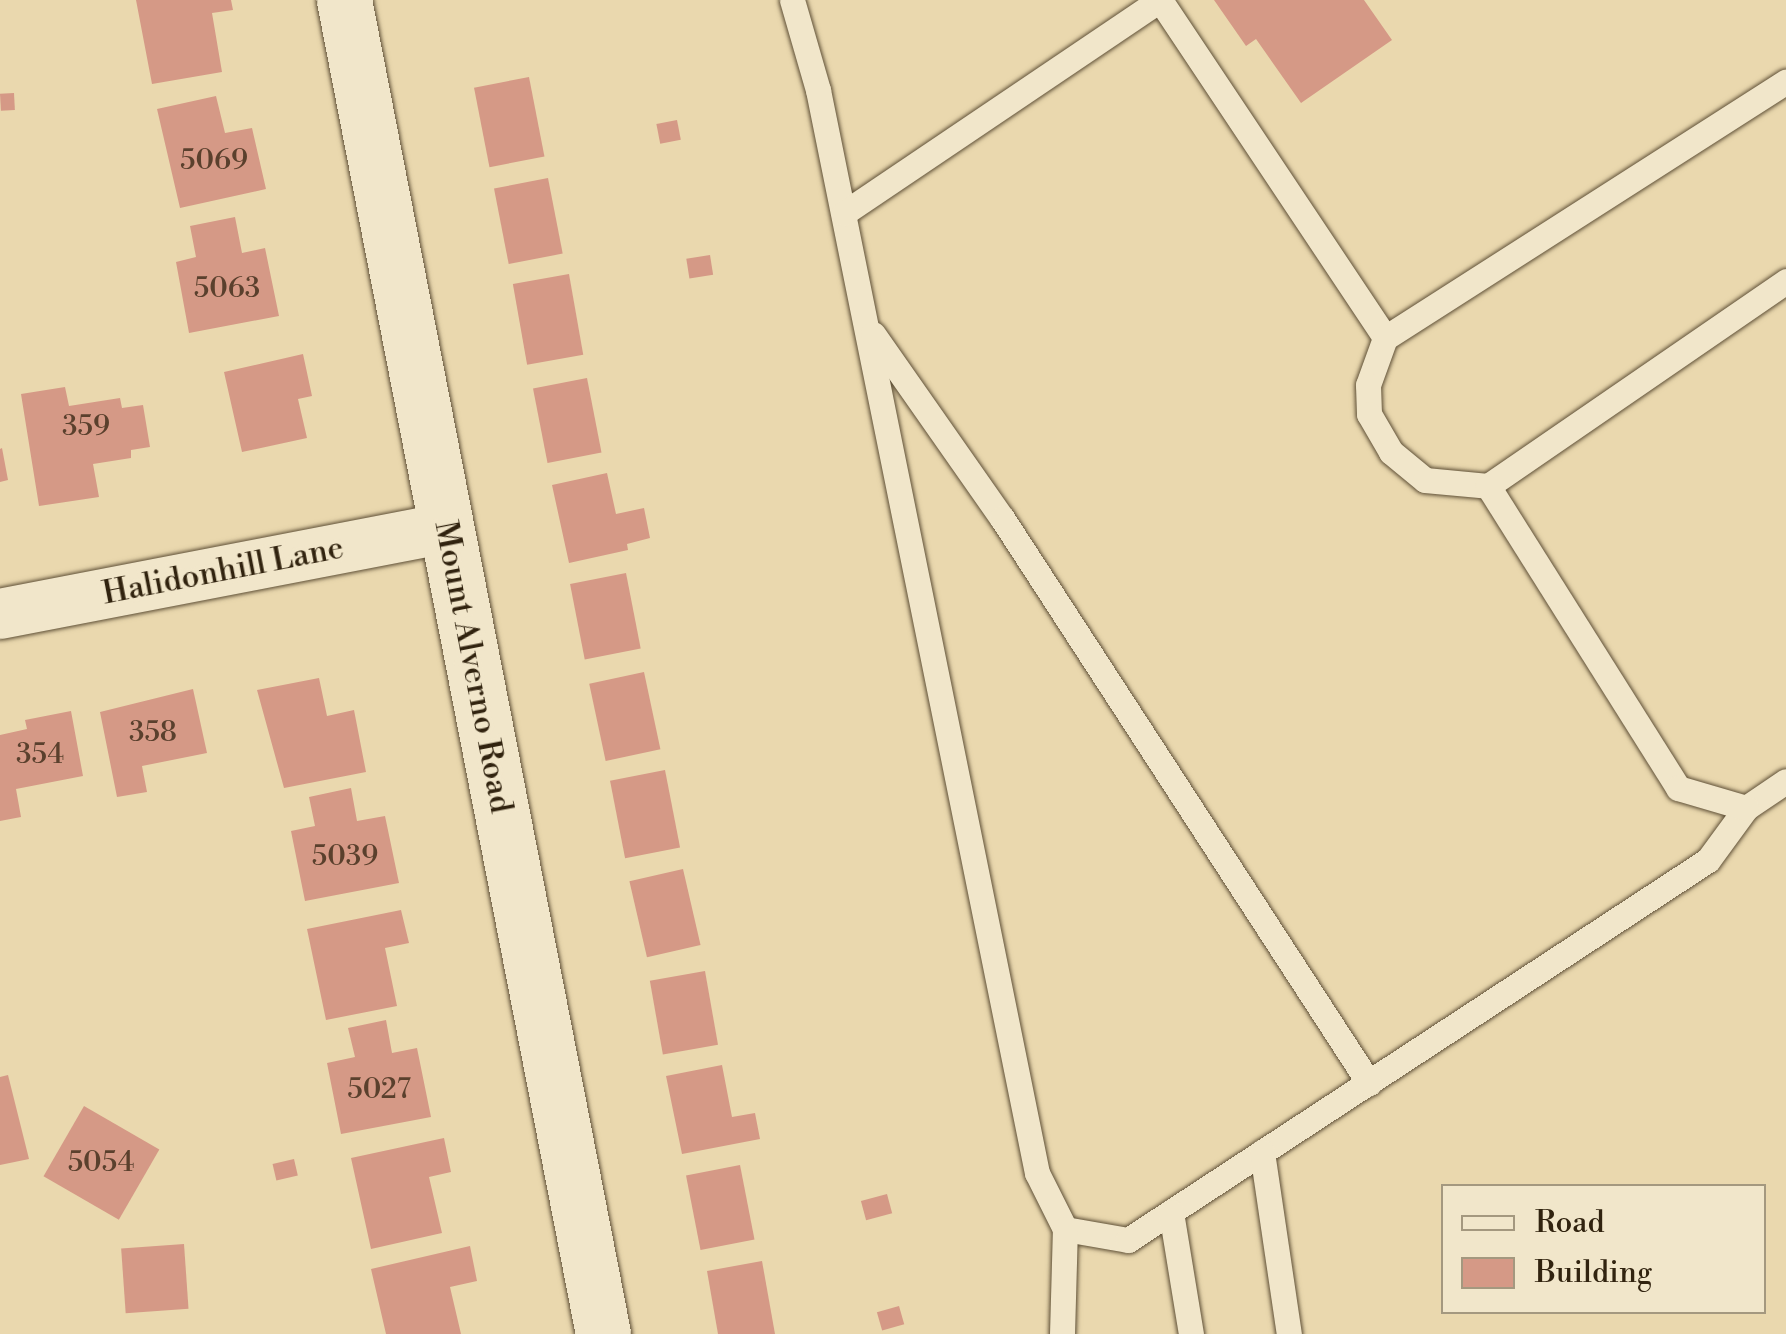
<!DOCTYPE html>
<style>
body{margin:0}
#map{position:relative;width:1786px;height:1334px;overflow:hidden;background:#ead8ae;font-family:"Libre Bodoni",serif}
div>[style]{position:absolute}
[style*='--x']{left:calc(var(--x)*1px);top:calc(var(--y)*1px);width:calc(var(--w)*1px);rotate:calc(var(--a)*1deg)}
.building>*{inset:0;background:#d59986;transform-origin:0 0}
.roads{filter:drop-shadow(0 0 2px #5f5037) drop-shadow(0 0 2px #5f5037)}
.service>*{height:25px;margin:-12.5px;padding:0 12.5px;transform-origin:12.5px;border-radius:12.5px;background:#f1e6ca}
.minor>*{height:50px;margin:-25px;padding:0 25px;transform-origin:25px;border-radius:25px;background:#f1e6ca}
.tertiary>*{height:55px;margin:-27.5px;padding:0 27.5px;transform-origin:27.5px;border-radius:27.5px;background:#f1e6ca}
span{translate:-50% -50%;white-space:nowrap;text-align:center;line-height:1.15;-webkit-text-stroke:8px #f1e6ca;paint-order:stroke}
.number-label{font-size:28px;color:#5a402d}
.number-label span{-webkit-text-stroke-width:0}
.street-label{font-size:32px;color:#31230f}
.legend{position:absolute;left:1441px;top:1184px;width:325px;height:130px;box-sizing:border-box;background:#f1e6ca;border:2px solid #a4987f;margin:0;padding:12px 18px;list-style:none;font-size:30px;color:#31230f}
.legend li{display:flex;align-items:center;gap:20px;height:50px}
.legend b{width:50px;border:2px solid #a4987f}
</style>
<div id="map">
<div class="building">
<div style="clip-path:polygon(136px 0,231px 0,233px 10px,212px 13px,222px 72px,152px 84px)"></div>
<div style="clip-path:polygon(1214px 0,1364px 0,1392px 40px,1301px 103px,1256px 39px,1246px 46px)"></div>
<div style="left:529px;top:77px;width:81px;height:56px;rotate:79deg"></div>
<div style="left:14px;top:93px;width:17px;height:14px;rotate:87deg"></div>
<div style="clip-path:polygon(216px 96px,225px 133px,252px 128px,266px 189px,180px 208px,157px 109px)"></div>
<div style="left:677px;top:120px;width:20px;height:21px;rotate:79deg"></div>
<div style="left:548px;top:178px;width:77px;height:55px;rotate:79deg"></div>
<div style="clip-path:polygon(235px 217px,242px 253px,265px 248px,279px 316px,189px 333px,176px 262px,196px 257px,190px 226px)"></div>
<div style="left:710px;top:255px;width:20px;height:24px;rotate:81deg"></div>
<div style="left:569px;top:274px;width:82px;height:57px;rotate:80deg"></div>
<div style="clip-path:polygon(303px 354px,312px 396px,298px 399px,307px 438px,242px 452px,224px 372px)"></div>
<div style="left:587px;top:378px;width:76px;height:55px;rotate:79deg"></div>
<div style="clip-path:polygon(65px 387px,69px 406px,120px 398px,122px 408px,143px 405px,150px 447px,131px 450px,131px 458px,93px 464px,99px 497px,39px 506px,21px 394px)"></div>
<div style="clip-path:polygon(2px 448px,8px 480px,0 482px,0 449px)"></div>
<div style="clip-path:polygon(607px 473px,616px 514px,644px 508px,650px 538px,627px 544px,628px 550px,569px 563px,552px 485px)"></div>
<div style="left:626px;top:573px;width:77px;height:57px;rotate:79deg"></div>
<div style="left:644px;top:672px;width:79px;height:56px;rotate:78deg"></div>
<div style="clip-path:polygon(319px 678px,327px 716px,354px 710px,366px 772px,284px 788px,257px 690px)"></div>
<div style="clip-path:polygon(193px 689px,207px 753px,142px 766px,147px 792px,117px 797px,100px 712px)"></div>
<div style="clip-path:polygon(71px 711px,83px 776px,16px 789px,21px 817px,0 821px,0 735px,27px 729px,25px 720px)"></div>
<div style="left:665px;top:770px;width:79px;height:56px;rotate:79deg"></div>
<div style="clip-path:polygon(351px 788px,357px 821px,385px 816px,399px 883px,305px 901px,291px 831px,315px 826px,309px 797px)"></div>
<div style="left:683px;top:869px;width:78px;height:55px;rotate:77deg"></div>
<div style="clip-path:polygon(401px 910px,409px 943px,385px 948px,397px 1006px,326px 1020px,307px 929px)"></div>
<div style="left:705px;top:971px;width:75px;height:56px;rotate:80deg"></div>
<div style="clip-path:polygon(386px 1020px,392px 1053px,417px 1048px,431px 1117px,341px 1134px,327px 1063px,355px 1057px,348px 1028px)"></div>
<div style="clip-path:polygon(722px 1065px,732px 1117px,755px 1113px,760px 1139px,682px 1154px,666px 1076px)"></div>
<div style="clip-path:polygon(8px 1075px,29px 1159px,0 1165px,0 1077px)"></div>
<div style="left:84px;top:1106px;width:87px;height:81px;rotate:30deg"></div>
<div style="clip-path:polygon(444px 1138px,451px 1172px,429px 1177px,442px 1233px,371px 1249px,351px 1158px)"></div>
<div style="left:294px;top:1159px;width:17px;height:22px;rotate:77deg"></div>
<div style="left:740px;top:1165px;width:76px;height:55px;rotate:79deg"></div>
<div style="left:887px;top:1194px;width:20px;height:27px;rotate:75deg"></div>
<div style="left:184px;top:1244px;width:65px;height:63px;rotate:86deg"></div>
<div style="clip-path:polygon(470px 1246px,477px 1281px,450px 1287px,461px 1334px,386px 1334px,371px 1269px)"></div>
<div style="clip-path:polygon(762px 1261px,775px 1334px,718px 1334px,707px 1271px)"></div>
<div style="left:899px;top:1306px;width:19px;height:23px;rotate:74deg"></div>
</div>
<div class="roads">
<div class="service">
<div style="--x:792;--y:0;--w:94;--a:73.9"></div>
<div style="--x:818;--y:90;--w:1105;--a:78.57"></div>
<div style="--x:1037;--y:1173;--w:63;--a:63.4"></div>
<div style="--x:1065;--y:1229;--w:64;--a:9.9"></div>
<div style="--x:1128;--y:1240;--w:693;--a:-33.23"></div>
<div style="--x:1708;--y:860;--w:64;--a:-53.8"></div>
<div style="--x:1746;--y:808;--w:48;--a:-34"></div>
<div style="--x:844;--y:213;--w:381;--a:-34"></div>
<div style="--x:1160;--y:0;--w:406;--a:56.3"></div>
<div style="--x:1385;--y:338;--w:50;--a:109.9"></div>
<div style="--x:1368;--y:385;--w:29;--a:88"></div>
<div style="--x:1369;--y:414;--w:44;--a:59.9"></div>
<div style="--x:1391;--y:452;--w:44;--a:39.5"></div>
<div style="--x:1425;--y:480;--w:63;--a:5.4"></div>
<div style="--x:1488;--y:486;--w:357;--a:57.8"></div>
<div style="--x:1678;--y:788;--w:71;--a:16.4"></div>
<div style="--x:873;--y:334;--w:225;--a:55"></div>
<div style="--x:1002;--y:518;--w:674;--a:56.99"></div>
<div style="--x:1385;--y:338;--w:476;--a:-32.6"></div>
<div style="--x:1488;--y:486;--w:362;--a:-34.5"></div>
<div style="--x:1262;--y:1152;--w:184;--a:81.6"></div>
<div style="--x:1171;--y:1212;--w:124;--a:80.7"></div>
<div style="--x:1062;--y:1334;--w:105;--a:-88.4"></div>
</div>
<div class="minor">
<div style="--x:0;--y:614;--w:454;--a:-10.9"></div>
</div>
<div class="tertiary">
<div style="--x:344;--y:0;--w:1359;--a:79.01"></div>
</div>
</div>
<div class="number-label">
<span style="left:214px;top:161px">5069</span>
<span style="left:227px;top:289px">5063</span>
<span style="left:86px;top:427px">359</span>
<span style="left:153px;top:733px">358</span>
<span style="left:40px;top:755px">354</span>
<span style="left:345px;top:857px">5039</span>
<span style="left:379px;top:1090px">5027</span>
<span style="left:101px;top:1163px">5054</span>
</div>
<div class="street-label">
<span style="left:223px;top:571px;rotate:-11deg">Halidonhill Lane</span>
<span style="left:473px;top:667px;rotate:79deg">Mount Alverno Road</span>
</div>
<ul class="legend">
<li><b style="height:12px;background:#f1e6ca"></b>Road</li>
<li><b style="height:28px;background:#d59986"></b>Building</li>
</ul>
</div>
